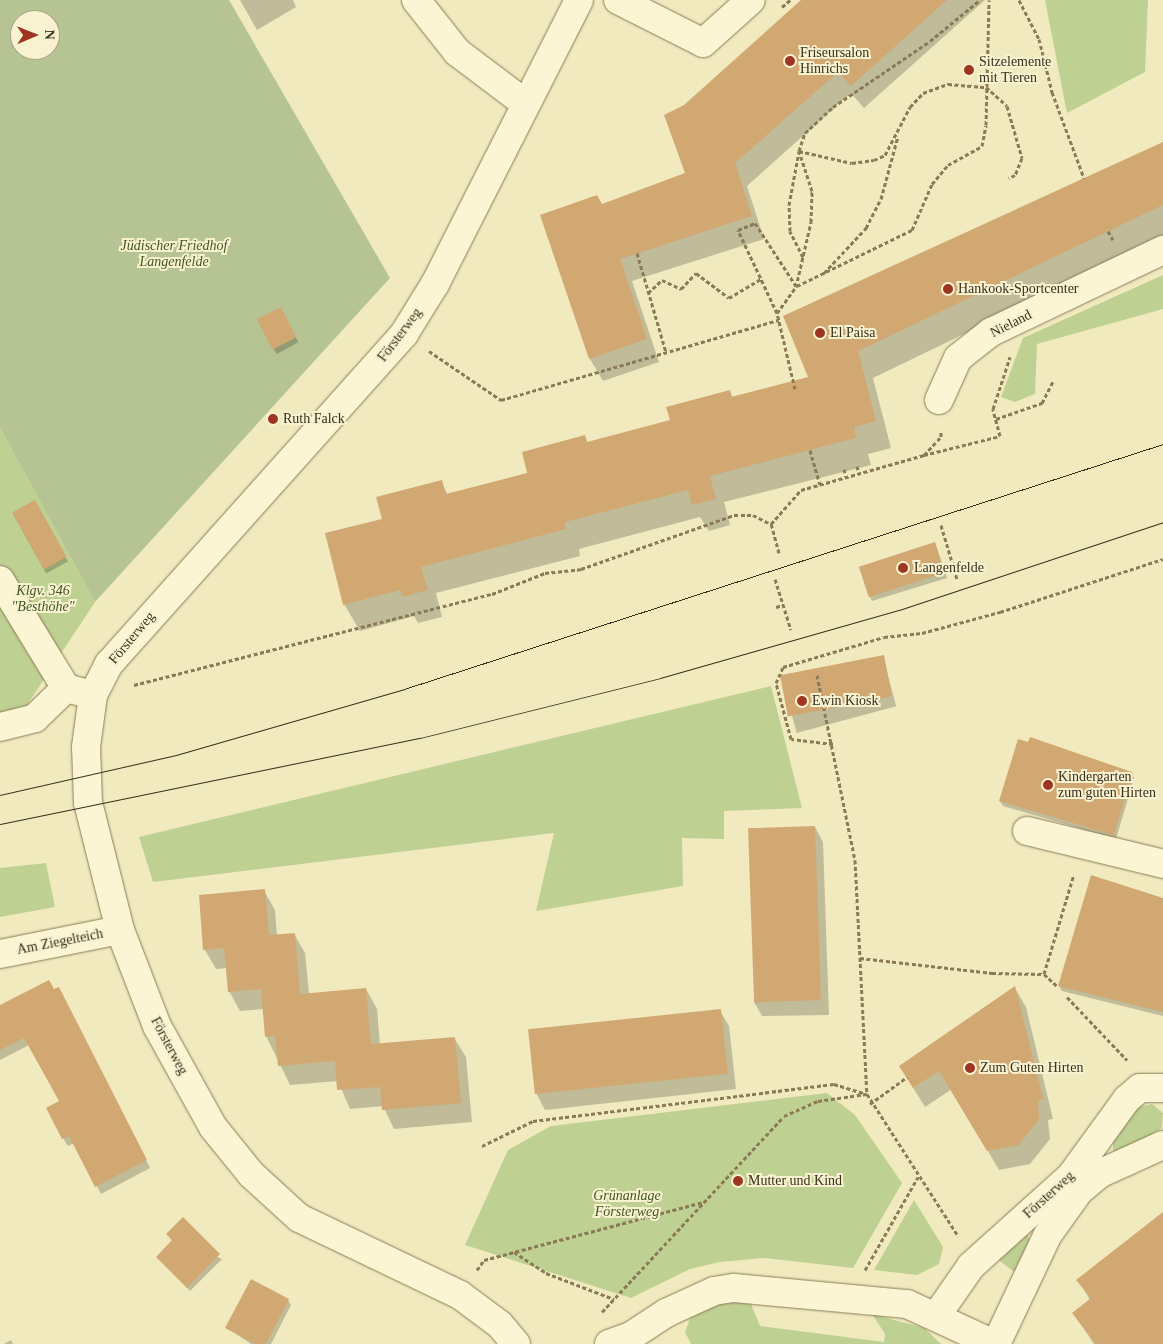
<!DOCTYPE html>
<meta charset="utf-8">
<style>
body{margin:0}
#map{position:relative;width:1163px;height:1344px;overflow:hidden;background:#f1eabf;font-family:Georgia,serif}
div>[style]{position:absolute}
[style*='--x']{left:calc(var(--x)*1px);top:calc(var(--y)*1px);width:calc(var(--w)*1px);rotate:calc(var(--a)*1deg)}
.green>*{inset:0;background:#bfd093}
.cemetery>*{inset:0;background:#b6c493}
.shadow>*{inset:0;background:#0003;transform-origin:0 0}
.building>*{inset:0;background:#d2a872;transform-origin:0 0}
.path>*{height:3px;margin-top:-1.5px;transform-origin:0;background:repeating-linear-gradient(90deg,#8b7a56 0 4px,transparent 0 6.5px)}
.roads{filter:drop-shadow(0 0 1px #8b7a56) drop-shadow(0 0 1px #8b7a56)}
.minor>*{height:28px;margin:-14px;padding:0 14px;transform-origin:14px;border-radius:14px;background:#fbf5d3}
.tram>*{height:1px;margin:-0.5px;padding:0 0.5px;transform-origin:0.5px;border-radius:0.5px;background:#3a2f1c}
.dots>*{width:14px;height:14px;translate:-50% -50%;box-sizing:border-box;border:2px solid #f8f2d0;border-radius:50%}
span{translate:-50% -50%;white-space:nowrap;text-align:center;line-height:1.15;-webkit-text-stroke:4px #f8f2d0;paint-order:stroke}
.poi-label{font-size:14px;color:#3a2f1c}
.left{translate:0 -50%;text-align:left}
.park-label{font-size:14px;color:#425721;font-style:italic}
.street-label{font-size:14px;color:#3a2f1c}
.north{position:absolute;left:10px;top:10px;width:50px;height:50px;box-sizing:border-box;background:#f8f2d0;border:1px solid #aca488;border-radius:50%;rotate:89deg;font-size:14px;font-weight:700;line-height:20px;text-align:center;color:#3a2f1c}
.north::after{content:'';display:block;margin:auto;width:18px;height:22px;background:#9e3422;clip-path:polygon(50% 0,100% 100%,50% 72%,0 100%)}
</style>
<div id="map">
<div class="green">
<div style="clip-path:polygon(1045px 0,1148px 0,1145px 72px,1067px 113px)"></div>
<div style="clip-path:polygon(1163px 275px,1163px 309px,1037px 344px,1035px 394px,1015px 402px,1001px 397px,1023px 338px)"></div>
<div style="clip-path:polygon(0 428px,95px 602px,19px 717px,0 720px)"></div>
<div style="clip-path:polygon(771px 686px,802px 808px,724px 811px,724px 839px,682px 838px,683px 886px,536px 911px,554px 833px,153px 882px,139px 837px)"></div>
<div style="clip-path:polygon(46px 863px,55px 907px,0 917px,0 868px)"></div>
<div style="clip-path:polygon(827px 1093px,855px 1115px,902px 1183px,853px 1268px,765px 1258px,720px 1262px,690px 1269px,631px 1298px,465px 1245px,508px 1150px,551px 1126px)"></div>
<div style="clip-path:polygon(1152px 1104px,1163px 1113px,1162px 1128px,1128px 1149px,1113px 1151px,1113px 1138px,1139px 1107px)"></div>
<div style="clip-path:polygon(914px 1200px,943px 1247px,939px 1264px,917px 1275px,874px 1270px)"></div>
<div style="clip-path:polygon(1027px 1233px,1030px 1241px,1014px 1272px,995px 1257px)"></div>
<div style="clip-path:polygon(749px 1299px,760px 1326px,884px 1342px,885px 1334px,872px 1314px,924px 1328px,941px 1344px,691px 1344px,685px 1332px,691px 1316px,717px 1304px)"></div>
</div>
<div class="cemetery">
<div style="clip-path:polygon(evenodd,0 0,229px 0,390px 278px,95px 602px,0 428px,0 0,20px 20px,50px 20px,50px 50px,20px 50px,20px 20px)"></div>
</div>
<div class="shadow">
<div style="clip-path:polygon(240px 0,293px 0,296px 7px,257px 30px)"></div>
<div style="clip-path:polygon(803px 0,985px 0,864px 108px,851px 93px,747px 186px,764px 239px,632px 281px,659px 362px,603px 381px,590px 359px,541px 216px,602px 205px,687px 174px,684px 106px)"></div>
<div style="clip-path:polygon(1163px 142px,1163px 238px,873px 378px,891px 448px,868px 454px,871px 465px,724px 502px,730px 525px,709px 531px,700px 517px,579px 549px,580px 556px,436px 593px,442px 617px,418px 623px,414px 616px,360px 631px,344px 604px,383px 520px,441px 482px,448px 495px,529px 474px,585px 437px,588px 443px,671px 421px,730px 391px,733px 398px,810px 378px)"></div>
<div style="left:280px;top:309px;width:38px;height:25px;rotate:61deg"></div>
<div style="left:35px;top:502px;width:68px;height:25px;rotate:61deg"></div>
<div style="clip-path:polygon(935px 544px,947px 578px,872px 601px,869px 595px)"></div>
<div style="left:883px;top:657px;width:51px;height:103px;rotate:75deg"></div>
<div style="clip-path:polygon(1031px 739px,1131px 773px,1134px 778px,1116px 839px,1003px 806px,1000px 801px)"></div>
<div style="clip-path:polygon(815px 827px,823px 842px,829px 1015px,762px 1016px,754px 1002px)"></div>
<div style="clip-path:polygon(264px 891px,275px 910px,277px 936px,294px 934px,305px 953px,309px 994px,366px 989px,377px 1009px,380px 1044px,454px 1038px,466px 1057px,472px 1122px,394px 1129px,383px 1106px,350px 1109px,338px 1081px,290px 1085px,266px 1036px,264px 1009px,240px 1011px,229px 991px,227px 968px,216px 969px,205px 950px)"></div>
<div style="clip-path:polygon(1163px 899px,1163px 1016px,1062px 991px,1059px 986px)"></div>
<div style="clip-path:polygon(1015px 988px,1026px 1007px,1053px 1119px,1048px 1120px,1050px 1139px,1030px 1164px,999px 1170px,952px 1089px,925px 1107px,912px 1086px)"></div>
<div style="clip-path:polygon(54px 991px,63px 996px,150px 1168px,101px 1194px,74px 1143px,68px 1146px,63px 1138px,61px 1101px,29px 1045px,0 1060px,0 1006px)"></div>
<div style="clip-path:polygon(720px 1011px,729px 1026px,736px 1089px,545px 1110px,537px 1095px,530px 1032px)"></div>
<div style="clip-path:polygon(1163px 1214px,1163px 1344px,1094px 1344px,1073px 1313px,1090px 1300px,1078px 1280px)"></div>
<div style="clip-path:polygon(168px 1235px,222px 1259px,190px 1291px,157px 1257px,172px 1241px)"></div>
<div style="clip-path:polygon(288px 1300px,291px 1305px,271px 1344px,251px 1344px,227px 1328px)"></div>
<div style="clip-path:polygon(11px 1340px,13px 1344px,4px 1344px)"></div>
</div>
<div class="building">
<div style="clip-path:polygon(801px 0,947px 0,851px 86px,838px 72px,735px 163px,752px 216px,620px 259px,647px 339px,589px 359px,540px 215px,597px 195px,602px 204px,685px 173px,664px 115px,684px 105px)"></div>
<div style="clip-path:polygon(1163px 142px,1163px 205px,858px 351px,876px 421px,854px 427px,856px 438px,710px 476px,716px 499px,692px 505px,688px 490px,565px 522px,566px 529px,421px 567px,428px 590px,402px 597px,400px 590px,343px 605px,325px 533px,382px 519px,376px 497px,442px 480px,446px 494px,527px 473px,522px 452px,585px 435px,587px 442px,670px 420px,666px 407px,730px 390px,731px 397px,808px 377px,783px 316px)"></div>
<div style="left:281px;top:307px;width:34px;height:27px;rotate:63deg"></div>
<div style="left:35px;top:500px;width:65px;height:26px;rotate:61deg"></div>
<div style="left:935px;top:542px;width:32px;height:80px;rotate:72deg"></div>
<div style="left:884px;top:655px;width:42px;height:106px;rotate:79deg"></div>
<div style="clip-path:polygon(1030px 737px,1132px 772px,1114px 835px,999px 801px,1018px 739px,1028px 742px)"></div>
<div style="left:815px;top:826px;width:174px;height:67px;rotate:88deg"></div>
<div style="clip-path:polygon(1091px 875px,1163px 898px,1163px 1012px,1058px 986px)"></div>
<div style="clip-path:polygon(265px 889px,269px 935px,295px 933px,300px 994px,366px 988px,371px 1044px,455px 1037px,461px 1103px,382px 1110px,380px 1087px,337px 1090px,335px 1061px,278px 1066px,275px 1036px,265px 1037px,261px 989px,228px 992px,224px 948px,203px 950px,199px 895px)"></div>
<div style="clip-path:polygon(49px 980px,54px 989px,59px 987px,147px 1160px,95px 1187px,69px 1136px,62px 1139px,46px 1108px,59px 1101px,24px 1038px,0 1050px,0 1005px)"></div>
<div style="clip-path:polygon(1015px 986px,1043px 1099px,1038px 1101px,1039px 1119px,1019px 1145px,987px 1151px,939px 1071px,913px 1088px,899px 1066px)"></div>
<div style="left:721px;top:1009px;width:65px;height:194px;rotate:84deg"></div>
<div style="clip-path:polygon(1163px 1212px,1163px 1344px,1096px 1344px,1072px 1313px,1091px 1298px,1076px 1280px)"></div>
<div style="clip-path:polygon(183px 1217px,220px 1254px,187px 1288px,156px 1257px,172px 1240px,166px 1234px)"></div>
<div style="clip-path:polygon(251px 1279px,289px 1299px,266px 1344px,256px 1344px,225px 1328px)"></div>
</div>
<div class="path">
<div style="--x:1019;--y:0;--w:44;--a:62.9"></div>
<div style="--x:1039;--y:39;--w:55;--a:76.2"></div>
<div style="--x:1052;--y:92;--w:92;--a:69.6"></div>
<div style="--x:782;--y:7;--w:11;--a:-41"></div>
<div style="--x:1108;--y:231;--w:10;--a:61"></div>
<div style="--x:637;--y:253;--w:103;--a:73.7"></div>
<div style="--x:803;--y:257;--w:29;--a:-117"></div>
<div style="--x:790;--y:231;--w:26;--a:-92"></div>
<div style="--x:789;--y:205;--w:55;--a:-79.5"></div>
<div style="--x:799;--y:151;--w:54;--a:12.8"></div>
<div style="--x:852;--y:163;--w:22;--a:-8"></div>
<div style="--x:874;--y:160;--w:12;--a:-24"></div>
<div style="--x:885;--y:155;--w:54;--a:-62.5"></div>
<div style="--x:910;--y:107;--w:19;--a:-47"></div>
<div style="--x:923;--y:93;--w:27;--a:-20"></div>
<div style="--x:948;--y:84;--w:38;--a:5"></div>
<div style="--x:986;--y:87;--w:28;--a:42"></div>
<div style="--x:1007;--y:106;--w:54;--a:73.9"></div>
<div style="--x:1022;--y:158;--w:18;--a:112"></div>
<div style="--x:1015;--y:175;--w:7;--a:153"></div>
<div style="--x:824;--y:273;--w:62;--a:-47"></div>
<div style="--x:866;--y:228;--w:33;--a:-63"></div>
<div style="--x:881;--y:199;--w:65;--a:-74.9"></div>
<div style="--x:797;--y:286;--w:128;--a:-26"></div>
<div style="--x:912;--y:230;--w:50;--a:-66.5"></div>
<div style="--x:932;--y:184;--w:25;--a:-50"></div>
<div style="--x:948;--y:165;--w:39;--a:-29"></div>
<div style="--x:982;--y:146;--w:21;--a:-79"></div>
<div style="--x:986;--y:125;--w:125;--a:-88.6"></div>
<div style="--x:648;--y:293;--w:19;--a:-43"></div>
<div style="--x:662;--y:280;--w:21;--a:25"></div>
<div style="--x:681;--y:289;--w:22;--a:-47"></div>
<div style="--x:696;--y:273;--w:41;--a:37.1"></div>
<div style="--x:729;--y:298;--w:37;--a:-31"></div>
<div style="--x:777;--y:313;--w:32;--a:-54"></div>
<div style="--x:796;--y:287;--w:67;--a:-77"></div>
<div style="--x:811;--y:222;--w:31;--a:-88"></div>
<div style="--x:812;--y:191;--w:42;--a:-108"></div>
<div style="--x:799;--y:151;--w:19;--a:-72"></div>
<div style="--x:805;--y:133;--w:38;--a:-43"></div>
<div style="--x:833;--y:107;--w:117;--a:-34.2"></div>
<div style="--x:930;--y:41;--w:65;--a:-39.4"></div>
<div style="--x:429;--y:351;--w:87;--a:34.2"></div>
<div style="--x:501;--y:400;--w:289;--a:-16.1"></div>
<div style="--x:795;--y:389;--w:78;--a:-103.3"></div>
<div style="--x:777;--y:313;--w:92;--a:-115.2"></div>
<div style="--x:738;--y:230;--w:18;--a:-22"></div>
<div style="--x:755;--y:223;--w:75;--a:56.9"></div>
<div style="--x:996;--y:419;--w:49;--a:-19.2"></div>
<div style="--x:1042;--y:403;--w:25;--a:-63"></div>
<div style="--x:810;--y:450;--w:36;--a:74"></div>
<div style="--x:924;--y:455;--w:78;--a:-14"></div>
<div style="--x:1000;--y:436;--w:28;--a:-105"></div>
<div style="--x:993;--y:409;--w:55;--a:-71.9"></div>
<div style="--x:857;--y:466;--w:8;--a:76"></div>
<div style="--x:844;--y:469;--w:8;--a:76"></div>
<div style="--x:941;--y:525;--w:56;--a:73.5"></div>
<div style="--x:779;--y:553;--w:30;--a:-105"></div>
<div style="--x:771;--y:524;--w:45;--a:-48.6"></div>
<div style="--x:801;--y:490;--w:128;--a:-15.9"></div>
<div style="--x:924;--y:455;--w:25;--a:-47"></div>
<div style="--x:941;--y:437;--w:6;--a:-90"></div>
<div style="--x:775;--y:579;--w:53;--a:72.6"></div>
<div style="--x:776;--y:607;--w:7;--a:-16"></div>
<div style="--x:817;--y:675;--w:189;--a:78.4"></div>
<div style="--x:855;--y:860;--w:234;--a:87.1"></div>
<div style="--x:867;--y:1094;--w:169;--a:57.3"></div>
<div style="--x:134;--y:685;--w:369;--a:-14.3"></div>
<div style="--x:492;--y:594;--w:57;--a:-21.6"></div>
<div style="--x:545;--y:573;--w:36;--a:-6"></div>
<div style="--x:581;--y:569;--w:162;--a:-19.4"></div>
<div style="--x:734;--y:515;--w:19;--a:0"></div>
<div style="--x:753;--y:515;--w:20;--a:27"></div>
<div style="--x:833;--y:744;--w:42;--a:-173.2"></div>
<div style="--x:791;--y:739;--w:58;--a:-105"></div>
<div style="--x:776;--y:683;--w:17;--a:-66"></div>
<div style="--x:783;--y:667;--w:105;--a:-16.5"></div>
<div style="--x:884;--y:637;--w:38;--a:-6"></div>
<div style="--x:922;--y:633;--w:81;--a:-15.1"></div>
<div style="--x:1000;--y:612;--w:171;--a:-18"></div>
<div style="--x:860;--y:958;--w:133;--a:6.5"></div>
<div style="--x:992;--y:973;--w:52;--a:1.1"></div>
<div style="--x:1044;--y:974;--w:19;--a:43"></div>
<div style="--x:1044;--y:974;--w:104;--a:-73.3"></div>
<div style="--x:1067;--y:997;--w:87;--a:46.4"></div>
<div style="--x:870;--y:1104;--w:46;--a:-36.1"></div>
<div style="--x:482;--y:1146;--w:57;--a:-26.1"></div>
<div style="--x:533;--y:1121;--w:303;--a:-7"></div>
<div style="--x:834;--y:1084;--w:34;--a:17"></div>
<div style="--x:514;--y:1252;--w:38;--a:33"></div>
<div style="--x:546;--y:1273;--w:73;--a:20.9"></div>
<div style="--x:477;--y:1270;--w:12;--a:-55"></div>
<div style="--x:484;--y:1260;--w:227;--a:-14.8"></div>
<div style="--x:865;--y:1270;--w:107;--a:-60.3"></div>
<div style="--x:602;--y:1312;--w:267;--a:-47.1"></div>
<div style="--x:784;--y:1116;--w:37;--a:-24"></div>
<div style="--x:818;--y:1101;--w:49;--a:-8.3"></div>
</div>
<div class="roads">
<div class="minor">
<div style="--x:416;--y:0;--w:66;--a:51.7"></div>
<div style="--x:457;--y:52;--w:86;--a:37"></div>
<div style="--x:618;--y:0;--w:95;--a:26.8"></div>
<div style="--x:703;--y:43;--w:64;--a:-41.9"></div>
<div style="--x:939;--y:400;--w:46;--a:-65.7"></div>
<div style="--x:958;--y:358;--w:42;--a:-38.2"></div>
<div style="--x:991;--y:332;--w:191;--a:-25.5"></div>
<div style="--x:0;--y:580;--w:127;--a:58.6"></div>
<div style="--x:66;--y:688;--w:28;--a:15"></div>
<div style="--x:0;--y:727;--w:36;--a:-14"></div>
<div style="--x:35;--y:718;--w:43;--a:-44.1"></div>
<div style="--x:1027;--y:831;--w:140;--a:13.6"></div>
<div style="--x:0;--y:954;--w:122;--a:-11.3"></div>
<div style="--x:937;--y:1315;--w:60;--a:-55.2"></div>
<div style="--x:971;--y:1266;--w:135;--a:-42"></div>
<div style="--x:1071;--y:1176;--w:95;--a:-54"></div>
<div style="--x:1127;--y:1099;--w:17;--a:-40"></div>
<div style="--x:1140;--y:1088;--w:23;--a:0"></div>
<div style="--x:516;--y:1344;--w:26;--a:-130"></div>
<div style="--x:499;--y:1324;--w:49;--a:-143.4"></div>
<div style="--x:460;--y:1295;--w:178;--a:-154.4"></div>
<div style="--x:299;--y:1218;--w:65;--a:-137.5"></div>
<div style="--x:251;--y:1174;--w:60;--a:-129"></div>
<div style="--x:213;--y:1127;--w:115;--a:-119"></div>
<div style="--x:157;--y:1026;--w:103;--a:-111.1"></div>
<div style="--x:120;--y:930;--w:131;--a:-104.1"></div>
<div style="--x:88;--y:803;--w:56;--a:-92"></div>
<div style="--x:86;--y:747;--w:52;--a:-82.3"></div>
<div style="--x:93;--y:695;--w:35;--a:-63"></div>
<div style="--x:109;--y:664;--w:443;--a:-48.2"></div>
<div style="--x:404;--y:334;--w:59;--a:-58.2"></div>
<div style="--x:435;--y:284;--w:318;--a:-63.1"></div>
<div style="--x:609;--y:1344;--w:23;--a:-20"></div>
<div style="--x:631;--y:1336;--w:42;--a:-33.3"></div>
<div style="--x:666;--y:1313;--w:53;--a:-24.6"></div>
<div style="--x:714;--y:1291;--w:20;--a:-9"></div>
<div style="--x:734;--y:1288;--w:174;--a:5.3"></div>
<div style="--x:907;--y:1304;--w:96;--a:24.7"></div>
<div style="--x:996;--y:1344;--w:119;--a:-64.7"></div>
<div style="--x:1047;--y:1236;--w:55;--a:-54.6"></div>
<div style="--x:1079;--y:1191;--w:26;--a:-40"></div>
<div style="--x:1099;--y:1174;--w:70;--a:-24.4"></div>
</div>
</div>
<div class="tram">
<div style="--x:0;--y:795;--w:180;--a:-12.8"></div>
<div style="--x:176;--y:755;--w:237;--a:-16.1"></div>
<div style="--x:404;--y:689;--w:798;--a:-17.89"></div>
<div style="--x:0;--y:824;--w:429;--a:-11.6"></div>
<div style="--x:420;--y:738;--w:247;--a:-14"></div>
<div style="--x:660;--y:678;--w:248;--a:-15.9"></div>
<div style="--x:899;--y:610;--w:278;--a:-18.4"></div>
</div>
<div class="dots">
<div style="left:790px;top:61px;background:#9e3422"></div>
<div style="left:969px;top:70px;background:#9e3422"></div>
<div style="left:948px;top:289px;background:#9e3422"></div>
<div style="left:820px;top:333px;background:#9e3422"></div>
<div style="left:273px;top:419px;background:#9e3422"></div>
<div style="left:903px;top:568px;background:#9e3422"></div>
<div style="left:802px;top:701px;background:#9e3422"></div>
<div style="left:1048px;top:785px;background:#9e3422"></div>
<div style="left:970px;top:1068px;background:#9e3422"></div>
<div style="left:738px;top:1181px;background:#9e3422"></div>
</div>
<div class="poi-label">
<span class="left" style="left:800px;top:61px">Friseursalon<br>Hinrichs</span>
<span class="left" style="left:979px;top:70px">Sitzelemente<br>mit Tieren</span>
<span class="left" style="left:958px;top:289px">Hankook-Sportcenter</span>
<span class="left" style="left:830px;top:333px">El Paisa</span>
<span class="left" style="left:283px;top:419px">Ruth Falck</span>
<span class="left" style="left:914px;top:568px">Langenfelde</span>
<span class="left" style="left:812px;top:701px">Ewin Kiosk</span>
<span class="left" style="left:1058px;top:785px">Kindergarten<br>zum guten Hirten</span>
<span class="left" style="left:980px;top:1068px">Zum Guten Hirten</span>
<span class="left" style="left:748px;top:1181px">Mutter und Kind</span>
</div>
<div class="park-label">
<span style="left:174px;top:254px">Jüdischer Friedhof<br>Langenfelde</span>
<span style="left:43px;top:599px">Klgv. 346<br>"Besthöhe"</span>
<span style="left:627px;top:1204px">Grünanlage<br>Försterweg</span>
</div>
<div class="street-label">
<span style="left:1011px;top:324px;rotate:-27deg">Nieland</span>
<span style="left:400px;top:335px;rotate:-53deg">Försterweg</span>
<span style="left:132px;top:638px;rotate:-50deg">Försterweg</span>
<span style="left:60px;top:942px;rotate:-11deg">Am Ziegelteich</span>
<span style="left:169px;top:1046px;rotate:62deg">Försterweg</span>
<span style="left:1049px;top:1195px;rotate:-42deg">Försterweg</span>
</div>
<div class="north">N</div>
</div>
